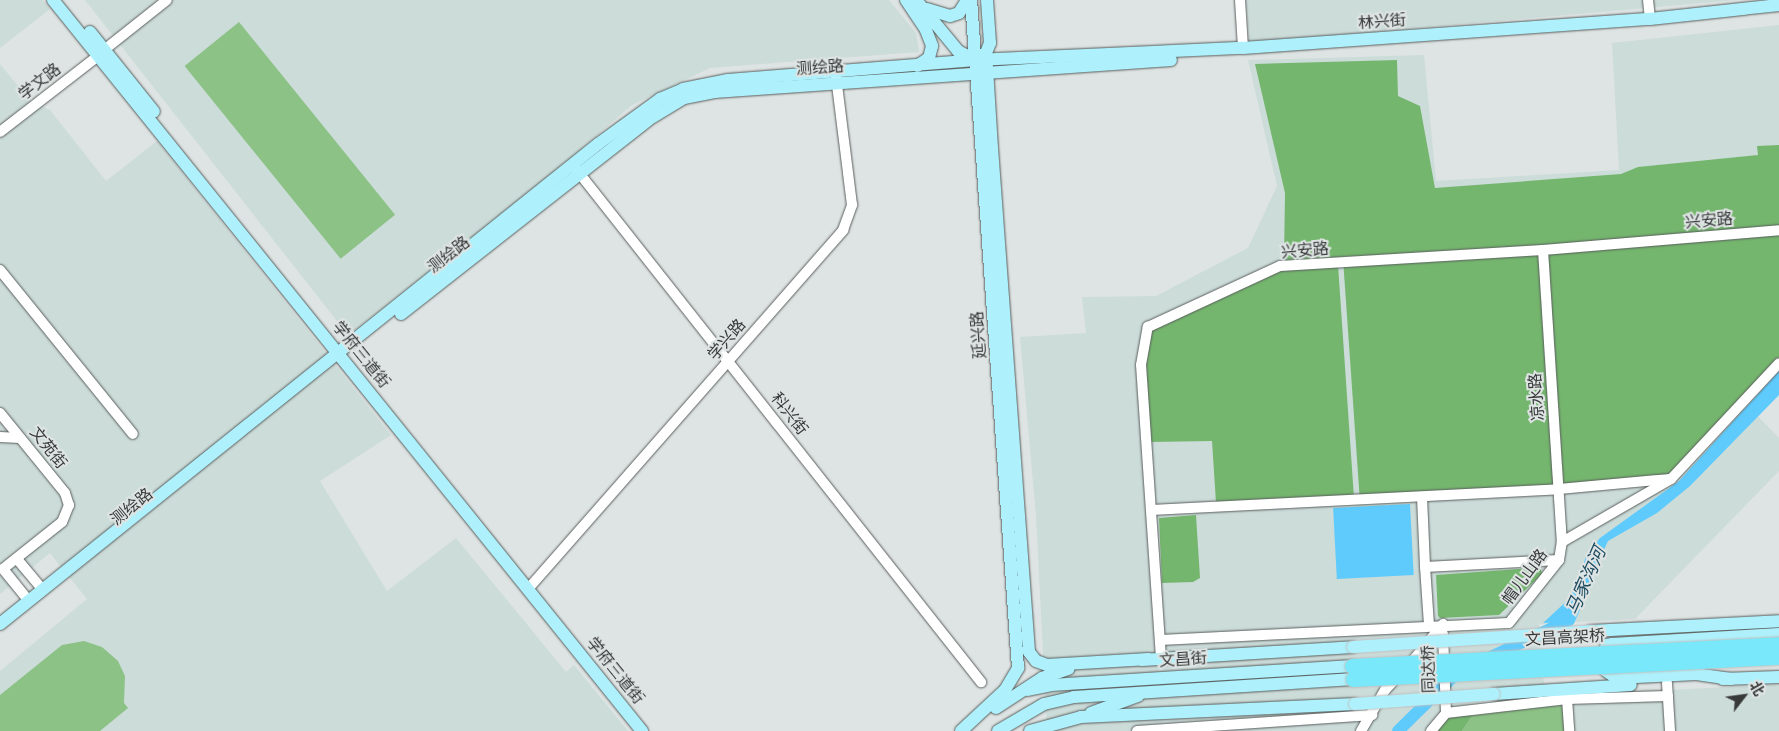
<!DOCTYPE html>
<meta charset="utf-8">
<style>
body{margin:0}
#map{position:relative;width:1779px;height:731px;overflow:hidden;background:#dee4e3;font-family:Cabin,"Noto Sans SC",sans-serif}
div>[style]{position:absolute}
[style*='--x']{left:calc(var(--x)*1px);top:calc(var(--y)*1px);width:calc(var(--w)*1px);rotate:calc(var(--a)*1deg)}
.built>*{inset:0;background:#ccdcd9}
.green>*{inset:0;background:#8cc286;transform-origin:0 0}
.forest>*{inset:0;background:#75b66e;transform-origin:0 0}
.water>*{inset:0;background:#5fcbfd;transform-origin:0 0}
.river>*{height:12px;margin:-6px;padding:0 6px;transform-origin:6px;border-radius:6px;background:#5fcbfd}
.roads{filter:drop-shadow(0 0 1px #595e5d) drop-shadow(0 0 1px #595e5d)}
.minor>*{height:10px;margin:-5px;padding:0 5px;transform-origin:5px;border-radius:5px;background:#fff}
.major>*{height:12px;margin:-6px;padding:0 6px;transform-origin:6px;border-radius:6px;background:#aef1fc}
.bridges{filter:drop-shadow(0 0 1px #bfc0c0) drop-shadow(0 0 1px #bfc0c0)}
.major-bridge>*{height:12px;margin:-6px;padding:0 6px;transform-origin:6px;border-radius:6px;background:#aef1fc}
.highway-bridge>*{height:15px;margin:-7.5px;padding:0 7.5px;transform-origin:7.5px;border-radius:7.5px;background:#78e8fa}
span{translate:-50% -50%;white-space:nowrap;text-align:center;line-height:1.15;-webkit-text-stroke:4px #dee4e3;paint-order:stroke}
.street-label{font-size:16px;color:#383a3a}
.water-label{font-size:18px;color:#204d62;font-style:italic}
.north{position:absolute;left:1719px;top:671px;width:50px;height:50px;-webkit-text-stroke:4px #dee4e3;paint-order:stroke;rotate:60deg;font-size:14px;font-weight:700;line-height:20px;text-align:center;color:#383a3a}
.north::after{content:'';display:block;margin:auto;width:18px;height:22px;background:#383a3a;clip-path:polygon(50% 0,100% 100%,50% 72%,0 100%)}
</style>
<div id="map">
<div class="built">
<div style="clip-path:polygon(0 0,43px 0,50px 9px,0 48px)"></div>
<div style="clip-path:polygon(85px 0,889px 0,916px 33px,919px 52px,710px 68px,632px 105px,552px 174px,348px 335px)"></div>
<div style="clip-path:polygon(1246px 0,1737px 0,1249px 43px)"></div>
<div style="clip-path:polygon(1779px 25px,1779px 369px,1746px 404px,1779px 438px,1779px 471px,1635px 619px,1539px 624px,1545px 697px,1779px 684px,1779px 731px,1047px 731px,1036px 516px,1020px 337px,1086px 333px,1082px 297px,1156px 296px,1248px 248px,1277px 186px,1248px 60px,1424px 55px,1436px 181px,1619px 170px,1612px 43px)"></div>
<div style="clip-path:polygon(0 64px,32px 103px,50px 110px,106px 181px,157px 141px,391px 435px,320px 481px,387px 591px,456px 538px,566px 672px,574px 665px,628px 731px,0 731px,0 671px,87px 599px,50px 553px,0 594px)"></div>
</div>
<div class="green">
<div style="left:239px;top:22px;width:248px;height:70px;rotate:51deg"></div>
<div style="clip-path:polygon(84px 641px,102px 647px,118px 661px,125px 676px,124px 703px,128px 708px,100px 731px,0 731px,0 695px,62px 645px)"></div>
<div style="clip-path:polygon(1563px 705px,1565px 731px,1462px 731px,1474px 713px)"></div>
</div>
<div class="forest">
<div style="clip-path:polygon(1397px 60px,1398px 96px,1420px 106px,1435px 188px,1621px 174px,1638px 167px,1758px 155px,1757px 146px,1779px 145px,1779px 227px,1543px 246px,1284px 260px,1285px 193px,1255px 64px)"></div>
<div style="clip-path:polygon(1779px 234px,1779px 359px,1670px 476px,1561px 487px,1545px 251px)"></div>
<div style="left:1540px;top:252px;width:235px;height:197px;rotate:86deg"></div>
<div style="clip-path:polygon(1338px 265px,1354px 498px,1216px 503px,1212px 441px,1150px 442px,1144px 366px,1150px 329px,1281px 271px)"></div>
<div style="clip-path:polygon(1196px 515px,1200px 578px,1193px 582px,1162px 583px,1159px 518px)"></div>
<div style="clip-path:polygon(1533px 568px,1541px 569px,1542px 574px,1499px 615px,1440px 618px,1438px 616px,1436px 575px)"></div>
<div style="clip-path:polygon(1474px 713px,1462px 731px,1437px 731px,1451px 715px)"></div>
</div>
<div class="water">
<div style="clip-path:polygon(1779px 371px,1779px 395px,1690px 486px,1657px 513px,1608px 541px,1571px 622px,1543px 623px,1571px 597px,1587px 554px,1600px 538px,1679px 481px)"></div>
<div style="left:1410px;top:504px;width:71px;height:77px;rotate:87deg"></div>
</div>
<div class="river">
<div style="--x:1491;--y:657;--w:86;--a:-25.4"></div>
<div style="--x:1569;--y:620;--w:13;--a:-67"></div>
<div style="--x:1398;--y:731;--w:77;--a:-44.5"></div>
</div>
<div class="roads">
<div class="minor">
<div style="--x:1240;--y:0;--w:48;--a:86.4"></div>
<div style="--x:1648;--y:0;--w:19;--a:84"></div>
<div style="--x:104;--y:50;--w:80;--a:-38.4"></div>
<div style="--x:0;--y:132;--w:124;--a:-37.8"></div>
<div style="--x:576;--y:169;--w:654;--a:51.71"></div>
<div style="--x:1543;--y:250;--w:293;--a:86.3"></div>
<div style="--x:0;--y:270;--w:211;--a:51"></div>
<div style="--x:0;--y:413;--w:103;--a:50.9"></div>
<div style="--x:65;--y:493;--w:13;--a:72"></div>
<div style="--x:69;--y:505;--w:18;--a:112"></div>
<div style="--x:62;--y:522;--w:75;--a:141.5"></div>
<div style="--x:3;--y:569;--w:41;--a:50.9"></div>
<div style="--x:0;--y:437;--w:20;--a:3"></div>
<div style="--x:1422;--y:497;--w:70;--a:87.5"></div>
<div style="--x:1151;--y:510;--w:409;--a:-2.9"></div>
<div style="--x:1559;--y:489;--w:109;--a:-5.2"></div>
<div style="--x:17;--y:559;--w:40;--a:50"></div>
<div style="--x:528;--y:589;--w:478;--a:-48.7"></div>
<div style="--x:843;--y:230;--w:27;--a:-70"></div>
<div style="--x:852;--y:205;--w:129;--a:-97.1"></div>
<div style="--x:1429;--y:625;--w:58;--a:-93.9"></div>
<div style="--x:1425;--y:567;--w:134;--a:-3"></div>
<div style="--x:1443;--y:634;--w:79;--a:87.8"></div>
<div style="--x:1160;--y:640;--w:349;--a:-2.8"></div>
<div style="--x:1509;--y:623;--w:80;--a:-51.6"></div>
<div style="--x:1559;--y:560;--w:18;--a:-81"></div>
<div style="--x:1562;--y:542;--w:126;--a:-30"></div>
<div style="--x:1671;--y:479;--w:158;--a:-47"></div>
<div style="--x:1161;--y:658;--w:294;--a:-93.9"></div>
<div style="--x:1141;--y:365;--w:39;--a:-80"></div>
<div style="--x:1148;--y:327;--w:145;--a:-24.8"></div>
<div style="--x:1280;--y:266;--w:263;--a:-3.5"></div>
<div style="--x:1543;--y:250;--w:237;--a:-4.8"></div>
<div style="--x:1410;--y:664;--w:52;--a:-50.5"></div>
<div style="--x:1667;--y:683;--w:48;--a:86.4"></div>
<div style="--x:1567;--y:699;--w:32;--a:86"></div>
<div style="--x:1137;--y:731;--w:236;--a:-3.9"></div>
<div style="--x:1361;--y:731;--w:48;--a:-59.7"></div>
<div style="--x:1385;--y:690;--w:19;--a:-47"></div>
<div style="--x:1431;--y:731;--w:23;--a:-50"></div>
<div style="--x:1446;--y:713;--w:122;--a:-6.6"></div>
<div style="--x:1567;--y:699;--w:101;--a:-1.7"></div>
</div>
<div class="major">
<div style="--x:53;--y:0;--w:939;--a:51.14"></div>
<div style="--x:906;--y:0;--w:36;--a:56"></div>
<div style="--x:926;--y:30;--w:17;--a:69"></div>
<div style="--x:932;--y:46;--w:12;--a:104"></div>
<div style="--x:929;--y:58;--w:14;--a:146"></div>
<div style="--x:916;--y:0;--w:66;--a:50.5"></div>
<div style="--x:958;--y:51;--w:19;--a:28"></div>
<div style="--x:987;--y:0;--w:43;--a:86"></div>
<div style="--x:990;--y:43;--w:11;--a:112"></div>
<div style="--x:986;--y:53;--w:95;--a:86.4"></div>
<div style="--x:992;--y:148;--w:505;--a:85.8"></div>
<div style="--x:1029;--y:652;--w:11;--a:52"></div>
<div style="--x:1036;--y:661;--w:12;--a:20"></div>
<div style="--x:1047;--y:665;--w:102;--a:-3.4"></div>
<div style="--x:927;--y:9;--w:24;--a:17"></div>
<div style="--x:950;--y:16;--w:9;--a:-18"></div>
<div style="--x:959;--y:13;--w:15;--a:-58"></div>
<div style="--x:90;--y:32;--w:102;--a:51.3"></div>
<div style="--x:401;--y:314;--w:314;--a:-38.1"></div>
<div style="--x:648;--y:120;--w:42;--a:-31.4"></div>
<div style="--x:684;--y:98;--w:31;--a:-11"></div>
<div style="--x:714;--y:92;--w:458;--a:-4"></div>
<div style="--x:0;--y:624;--w:767;--a:-38.75"></div>
<div style="--x:598;--y:144;--w:77;--a:-36"></div>
<div style="--x:660;--y:99;--w:25;--a:-23"></div>
<div style="--x:683;--y:89;--w:46;--a:-11.3"></div>
<div style="--x:728;--y:80;--w:248;--a:-4.6"></div>
<div style="--x:975;--y:60;--w:268;--a:-2.6"></div>
<div style="--x:1243;--y:48;--w:408;--a:-4.1"></div>
<div style="--x:1650;--y:19;--w:130;--a:-6.2"></div>
<div style="--x:1591;--y:631;--w:188;--a:-3"></div>
<div style="--x:1142;--y:660;--w:211;--a:-3.5"></div>
<div style="--x:1723;--y:679;--w:56;--a:-2"></div>
<div style="--x:1731;--y:679;--w:35;--a:-172"></div>
<div style="--x:1696;--y:674;--w:80;--a:177.1"></div>
<div style="--x:1616;--y:678;--w:14;--a:-144"></div>
<div style="--x:1605;--y:670;--w:17;--a:-97"></div>
<div style="--x:1603;--y:653;--w:9;--a:-63"></div>
<div style="--x:1607;--y:645;--w:5;--a:-11"></div>
<div style="--x:1612;--y:644;--w:167;--a:-3.4"></div>
<div style="--x:1028;--y:690;--w:24;--a:-12"></div>
<div style="--x:1051;--y:685;--w:302;--a:-3.6"></div>
<div style="--x:1494;--y:694;--w:137;--a:-3.8"></div>
<div style="--x:996;--y:708;--w:55;--a:-33.1"></div>
<div style="--x:1042;--y:678;--w:28;--a:-19"></div>
<div style="--x:1091;--y:713;--w:50;--a:-19.9"></div>
<div style="--x:961;--y:731;--w:60;--a:-43"></div>
<div style="--x:1005;--y:690;--w:26;--a:-59"></div>
<div style="--x:1018;--y:668;--w:670;--a:-94.02"></div>
<div style="--x:998;--y:731;--w:53;--a:-30.4"></div>
<div style="--x:1044;--y:704;--w:31;--a:-13"></div>
<div style="--x:1074;--y:697;--w:280;--a:-3.7"></div>
<div style="--x:1030;--y:731;--w:53;--a:-15.4"></div>
<div style="--x:1081;--y:717;--w:274;--a:-2.7"></div>
</div>
</div>
<div class="bridges">
<div class="major-bridge">
<div style="--x:1353;--y:647;--w:239;--a:-3.8"></div>
<div style="--x:1355;--y:704;--w:139;--a:-4.1"></div>
</div>
<div class="highway-bridge">
<div style="--x:1352;--y:666;--w:428;--a:-2.9"></div>
<div style="--x:1353;--y:679;--w:427;--a:-3"></div>
</div>
</div>
<div class="street-label">
<span style="left:1382px;top:22px;rotate:-4deg">林兴街</span>
<span style="left:820px;top:68px;rotate:-4deg">测绘路</span>
<span style="left:40px;top:82px;rotate:-38deg">学文路</span>
<span style="left:1709px;top:221px;rotate:-5deg">兴安路</span>
<span style="left:1305px;top:251px;rotate:-5deg">兴安路</span>
<span style="left:449px;top:255px;rotate:-38deg">测绘路</span>
<span style="left:979px;top:335px;rotate:-94deg">延兴路</span>
<span style="left:727px;top:340px;rotate:-49deg">学兴路</span>
<span style="left:361px;top:355px;rotate:51deg">学府三道街</span>
<span style="left:1537px;top:397px;rotate:-94deg">凉水路</span>
<span style="left:789px;top:414px;rotate:52deg">科兴街</span>
<span style="left:48px;top:448px;rotate:51deg">文苑街</span>
<span style="left:132px;top:507px;rotate:-39deg">测绘路</span>
<span style="left:1525px;top:577px;rotate:-54deg">帽儿山路</span>
<span style="left:1565px;top:638px;rotate:-3deg">文昌高架桥</span>
<span style="left:1183px;top:660px;rotate:-4deg">文昌街</span>
<span style="left:1429px;top:669px;rotate:-92deg">同达桥</span>
<span style="left:615px;top:671px;rotate:51deg">学府三道街</span>
</div>
<div class="water-label">
<span style="left:1586px;top:581px;rotate:-66deg">马家沟河</span>
</div>
<div class="north">北</div>
</div>
